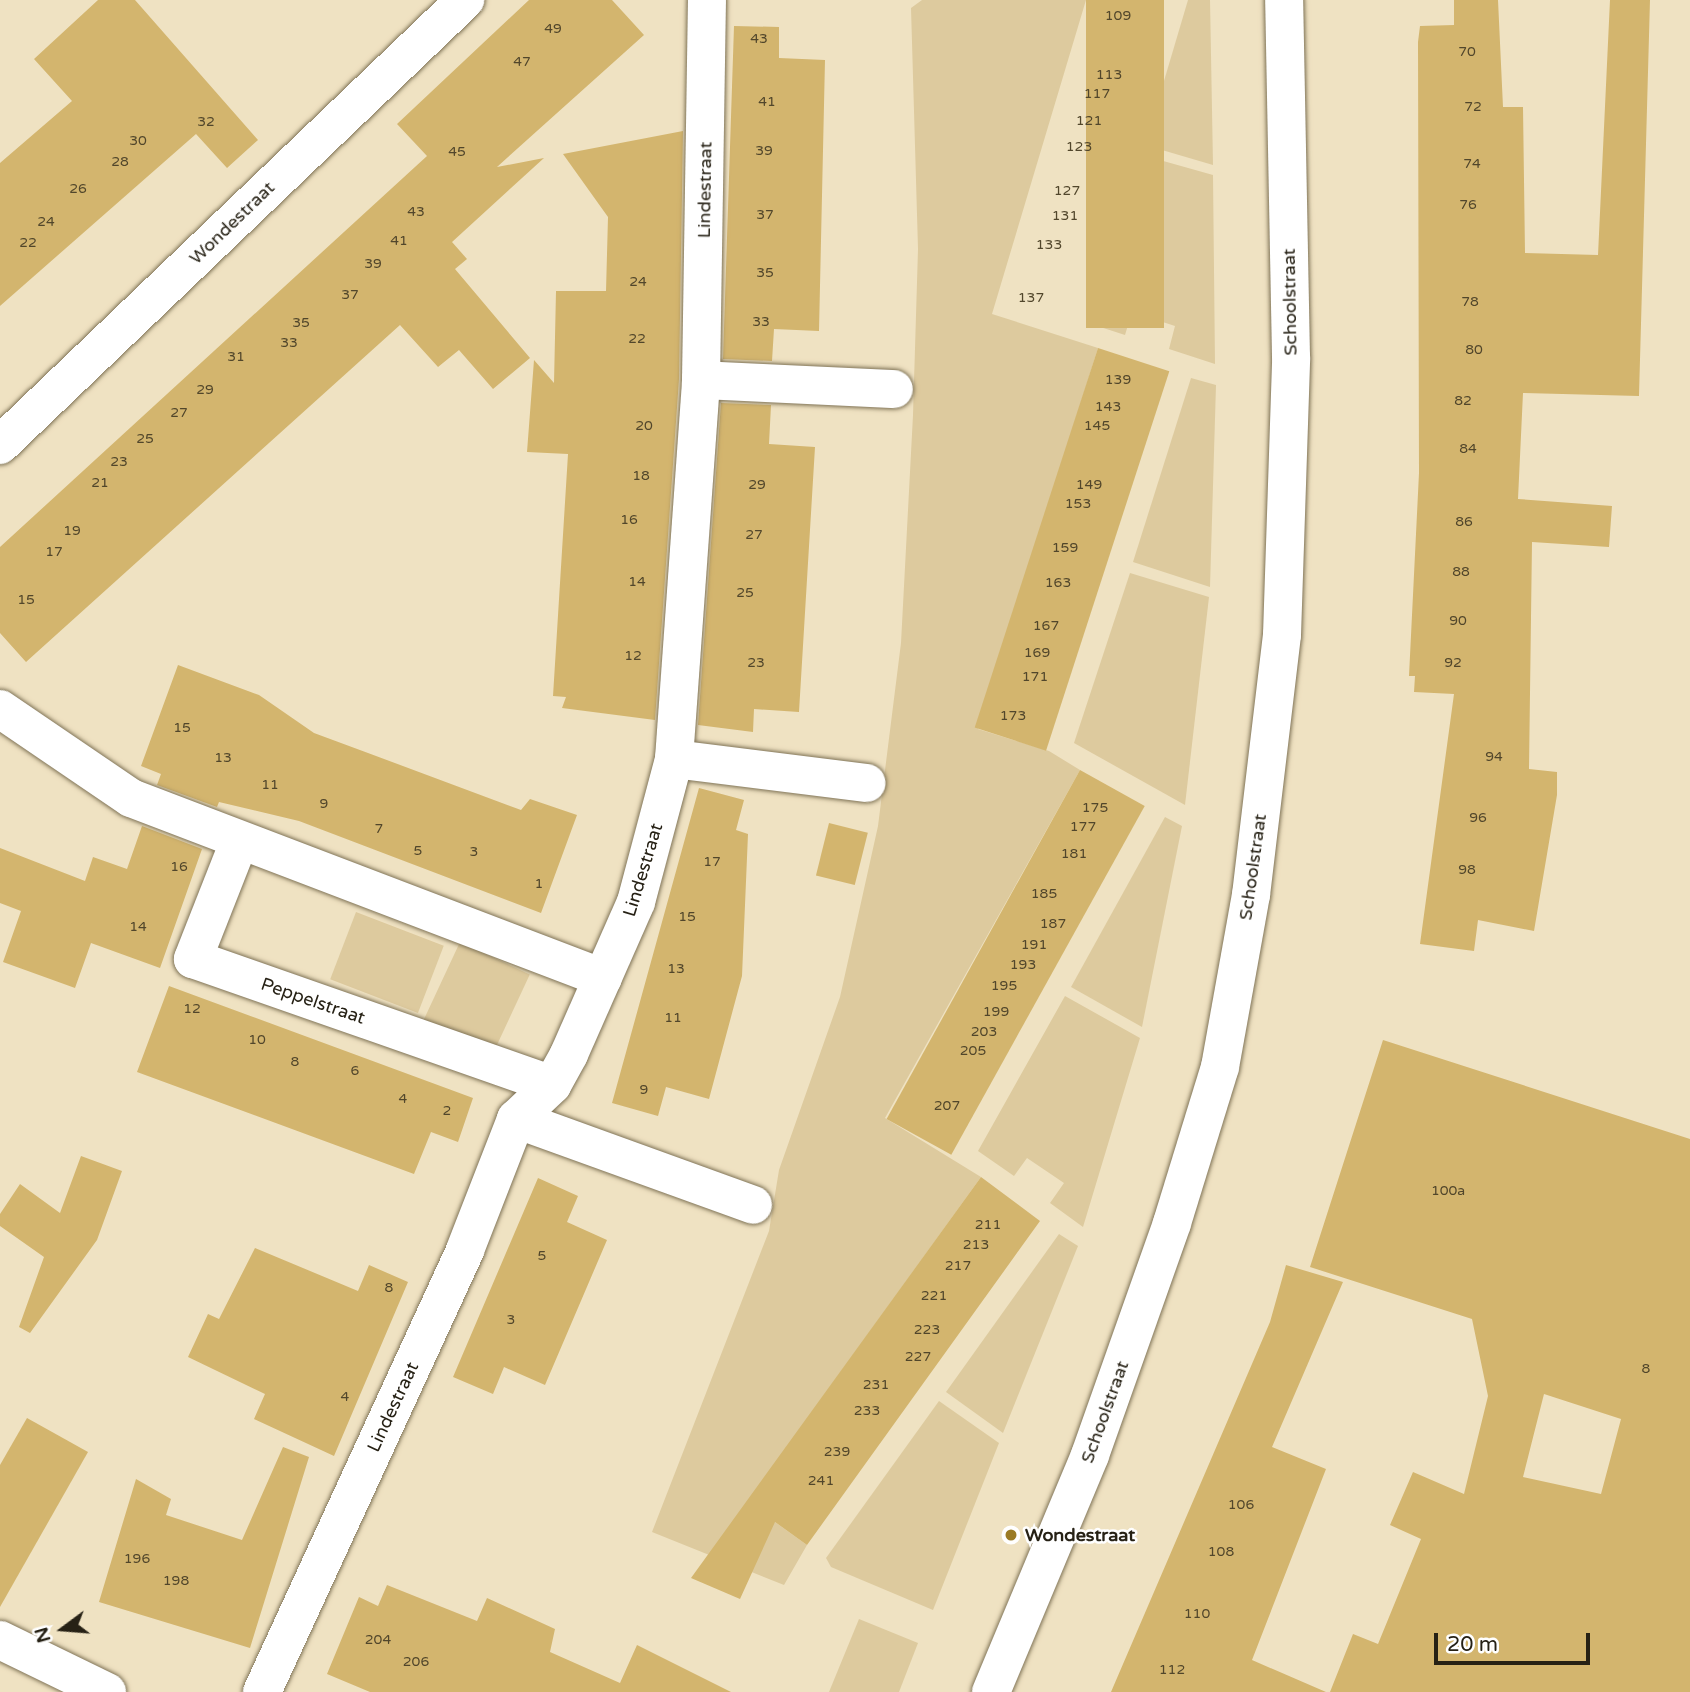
<!DOCTYPE html>
<style>
body{margin:0}
#map{position:relative;width:1690px;height:1692px;overflow:hidden;background:#efe2c2;font-family:"Varela Round",sans-serif}
div>[style]{position:absolute}
[style*='--x']{left:calc(var(--x)*1px);top:calc(var(--y)*1px);width:calc(var(--w)*1px);rotate:calc(var(--a)*1deg)}
.green>*{inset:0;background:#ddca9e;transform-origin:0 0}
.building>*{inset:0;background:#d3b56e;transform-origin:0 0}
.roads{filter:drop-shadow(0 0 2px #807457) drop-shadow(0 0 2px #807457)}
.street>*{height:38px;margin:-19px;padding:0 19px;transform-origin:19px;border-radius:19px;background:#fff}
.secondary>*{height:38px;margin:-19px;padding:0 19px;transform-origin:19px;border-radius:19px;background:#fff}
.dots>*{width:19px;height:19px;translate:-50% -50%;box-sizing:border-box;border:4px solid #fff;border-radius:50%}
span{translate:-50% -50%;white-space:nowrap;text-align:center;line-height:1.15;-webkit-text-stroke:5px #fff;paint-order:stroke}
.number-label{font-size:14px;color:#51462b}
.number-label span{-webkit-text-stroke-width:0}
.street-label{font-size:18px;color:#262115}
.poi-label{font-size:18px;color:#262115;font-weight:700}
.left{translate:0 -50%;text-align:left}
.north{position:absolute;left:28px;top:1594px;width:70px;height:70px;-webkit-text-stroke:5px #fff;paint-order:stroke;rotate:254deg;font-size:19px;font-weight:700;line-height:28px;text-align:center;color:#262115}
.north::after{content:'';display:block;margin:auto;width:24px;height:32px;background:#262115;clip-path:polygon(50% 0,100% 100%,50% 72%,0 100%)}
.scale{position:absolute;left:1434px;top:1633px;width:156px;height:32px;box-sizing:border-box;border:4px solid #262115;border-top:0;padding-left:9px;font-size:21px;line-height:24px;white-space:nowrap;color:#262115;-webkit-text-stroke:5px #fff;paint-order:stroke}
</style>
<div id="map">
<div class="green">
<div style="clip-path:polygon(922px 0,1086px 0,992px 314px,1098px 348px,978px 729px,1049px 751px,1080px 770px,885px 1118px,981px 1177px,747px 1502px,807px 1545px,784px 1585px,652px 1532px,769px 1231px,779px 1170px,840px 997px,878px 826px,901px 643px,913px 415px,918px 249px,911px 8px)"></div>
<div style="clip-path:polygon(1188px 0,1210px 0,1213px 165px,1145px 145px)"></div>
<div style="clip-path:polygon(1142px 155px,1213px 175px,1215px 364px,1169px 349px,1175px 326px,1132px 312px,1125px 335px,1091px 324px)"></div>
<div style="clip-path:polygon(1191px 378px,1216px 385px,1210px 587px,1133px 562px)"></div>
<div style="clip-path:polygon(1130px 573px,1209px 597px,1185px 805px,1074px 743px)"></div>
<div style="clip-path:polygon(1165px 817px,1182px 826px,1142px 1027px,1071px 987px)"></div>
<div style="left:356px;top:912px;width:94px;height:72px;rotate:21deg"></div>
<div style="left:460px;top:942px;width:77px;height:92px;rotate:25deg"></div>
<div style="clip-path:polygon(1065px 996px,1140px 1038px,1083px 1227px,1050px 1203px,1064px 1183px,1027px 1158px,1014px 1176px,978px 1151px)"></div>
<div style="clip-path:polygon(1059px 1234px,1078px 1246px,1003px 1433px,946px 1392px)"></div>
<div style="clip-path:polygon(939px 1401px,999px 1443px,933px 1610px,831px 1567px,826px 1558px)"></div>
<div style="clip-path:polygon(859px 1619px,918px 1643px,899px 1692px,829px 1692px)"></div>
</div>
<div class="building">
<div style="clip-path:polygon(98px 0,135px 0,258px 140px,227px 168px,196px 134px,0 306px,0 163px,72px 101px,34px 59px)"></div>
<div style="clip-path:polygon(529px 0,612px 0,644px 35px,497px 167px,544px 158px,452px 242px,467px 259px,455px 269px,530px 358px,493px 389px,459px 350px,438px 367px,400px 325px,26px 662px,0 633px,0 547px,427px 156px,397px 124px)"></div>
<div style="left:1086px;top:0;width:78px;height:328px"></div>
<div style="clip-path:polygon(1454px 0,1498px 0,1503px 107px,1523px 107px,1525px 253px,1598px 255px,1610px 0,1650px 0,1639px 396px,1523px 393px,1518px 499px,1612px 506px,1609px 547px,1532px 542px,1529px 769px,1557px 772px,1557px 795px,1534px 931px,1478px 920px,1474px 951px,1420px 944px,1454px 694px,1414px 692px,1415px 676px,1409px 676px,1419px 473px,1418px 42px,1420px 26px,1454px 25px)"></div>
<div style="clip-path:polygon(734px 26px,779px 27px,779px 58px,825px 60px,819px 331px,774px 329px,772px 361px,723px 359px)"></div>
<div style="clip-path:polygon(683px 131px,679px 379px,655px 720px,562px 708px,566px 697px,553px 696px,568px 454px,527px 452px,534px 360px,554px 383px,556px 291px,606px 291px,608px 217px,563px 154px)"></div>
<div style="left:1098px;top:348px;width:75px;height:399px;rotate:18deg"></div>
<div style="clip-path:polygon(721px 403px,771px 405px,769px 444px,815px 447px,799px 712px,754px 709px,753px 732px,698px 725px)"></div>
<div style="clip-path:polygon(178px 665px,259px 695px,314px 733px,368px 753px,521px 810px,530px 799px,577px 815px,541px 913px,299px 821px,219px 802px,217px 807px,157px 785px,161px 774px,141px 766px)"></div>
<div style="left:1080px;top:770px;width:74px;height:399px;rotate:29deg"></div>
<div style="clip-path:polygon(699px 788px,744px 800px,736px 830px,748px 834px,742px 976px,709px 1099px,666px 1087px,658px 1116px,612px 1103px)"></div>
<div style="left:829px;top:823px;width:40px;height:54px;rotate:14deg"></div>
<div style="clip-path:polygon(142px 826px,202px 849px,160px 968px,91px 943px,75px 988px,3px 962px,21px 911px,0 903px,0 848px,85px 881px,93px 857px,127px 869px)"></div>
<div style="clip-path:polygon(169px 986px,473px 1098px,458px 1142px,431px 1132px,414px 1174px,137px 1072px)"></div>
<div style="clip-path:polygon(evenodd,1383px 1040px,1690px 1139px,1690px 1692px,1330px 1692px,1353px 1634px,1378px 1644px,1421px 1539px,1390px 1525px,1413px 1472px,1464px 1494px,1488px 1396px,1472px 1319px,1310px 1267px,1383px 1040px,1544px 1394px,1621px 1419px,1601px 1494px,1523px 1477px,1544px 1394px)"></div>
<div style="clip-path:polygon(81px 1156px,122px 1171px,97px 1240px,30px 1333px,19px 1327px,44px 1257px,0 1226px,0 1214px,20px 1184px,60px 1213px)"></div>
<div style="clip-path:polygon(981px 1177px,1040px 1221px,807px 1545px,775px 1522px,740px 1599px,691px 1578px)"></div>
<div style="clip-path:polygon(538px 1178px,578px 1196px,567px 1222px,607px 1240px,545px 1385px,504px 1367px,493px 1394px,453px 1377px)"></div>
<div style="clip-path:polygon(255px 1248px,358px 1291px,369px 1265px,408px 1282px,334px 1456px,254px 1419px,265px 1394px,188px 1357px,208px 1314px,219px 1319px)"></div>
<div style="clip-path:polygon(1286px 1265px,1343px 1282px,1272px 1447px,1326px 1469px,1252px 1660px,1326px 1692px,1111px 1692px,1270px 1322px)"></div>
<div style="clip-path:polygon(27px 1418px,88px 1452px,0 1607px,0 1465px)"></div>
<div style="clip-path:polygon(283px 1447px,309px 1457px,250px 1648px,99px 1602px,136px 1479px,171px 1499px,166px 1515px,242px 1540px)"></div>
<div style="clip-path:polygon(387px 1585px,477px 1621px,487px 1598px,555px 1629px,550px 1652px,620px 1683px,637px 1645px,731px 1692px,370px 1692px,327px 1674px,359px 1597px,378px 1606px)"></div>
</div>
<div class="roads">
<div class="street">
<div style="--x:701;--y:380;--w:193;--a:2.7"></div>
<div style="--x:0;--y:445;--w:644;--a:-43.74"></div>
<div style="--x:0;--y:709;--w:158;--a:34.2"></div>
<div style="--x:131;--y:798;--w:505;--a:20.87"></div>
<div style="--x:674;--y:759;--w:194;--a:7.1"></div>
<div style="--x:239;--y:842;--w:126;--a:111.5"></div>
<div style="--x:193;--y:959;--w:380;--a:19.3"></div>
<div style="--x:516;--y:1119;--w:252;--a:19.9"></div>
<div style="--x:0;--y:1640;--w:119;--a:25.9"></div>
<div style="--x:262;--y:1692;--w:486;--a:-65.3"></div>
<div style="--x:465;--y:1250;--w:141;--a:-68.7"></div>
<div style="--x:516;--y:1119;--w:50;--a:-43.4"></div>
<div style="--x:552;--y:1085;--w:35;--a:-61"></div>
<div style="--x:569;--y:1054;--w:166;--a:-66.2"></div>
<div style="--x:636;--y:902;--w:148;--a:-75.1"></div>
<div style="--x:674;--y:759;--w:380;--a:-85.9"></div>
<div style="--x:701;--y:380;--w:380;--a:-89.1"></div>
</div>
<div class="secondary">
<div style="--x:991;--y:1692;--w:257;--a:-67.3"></div>
<div style="--x:1090;--y:1455;--w:246;--a:-70.5"></div>
<div style="--x:1172;--y:1223;--w:163;--a:-72.9"></div>
<div style="--x:1220;--y:1067;--w:175;--a:-79.8"></div>
<div style="--x:1251;--y:895;--w:262;--a:-83.2"></div>
<div style="--x:1282;--y:635;--w:278;--a:-88.1"></div>
<div style="--x:1291;--y:357;--w:357;--a:-91.1"></div>
</div>
</div>
<div class="dots">
<div style="left:1011px;top:1535px;background:#9b7b25"></div>
</div>
<div class="number-label">
<span style="left:1118px;top:16px">109</span>
<span style="left:553px;top:29px">49</span>
<span style="left:759px;top:39px">43</span>
<span style="left:1467px;top:52px">70</span>
<span style="left:522px;top:62px">47</span>
<span style="left:1109px;top:75px">113</span>
<span style="left:1097px;top:94px">117</span>
<span style="left:767px;top:102px">41</span>
<span style="left:1473px;top:107px">72</span>
<span style="left:1089px;top:121px">121</span>
<span style="left:206px;top:122px">32</span>
<span style="left:138px;top:141px">30</span>
<span style="left:1079px;top:147px">123</span>
<span style="left:764px;top:151px">39</span>
<span style="left:457px;top:152px">45</span>
<span style="left:120px;top:162px">28</span>
<span style="left:1472px;top:164px">74</span>
<span style="left:78px;top:189px">26</span>
<span style="left:1067px;top:191px">127</span>
<span style="left:1468px;top:205px">76</span>
<span style="left:416px;top:212px">43</span>
<span style="left:765px;top:215px">37</span>
<span style="left:1065px;top:216px">131</span>
<span style="left:46px;top:222px">24</span>
<span style="left:399px;top:241px">41</span>
<span style="left:28px;top:243px">22</span>
<span style="left:1049px;top:245px">133</span>
<span style="left:373px;top:264px">39</span>
<span style="left:765px;top:273px">35</span>
<span style="left:638px;top:282px">24</span>
<span style="left:350px;top:295px">37</span>
<span style="left:1031px;top:298px">137</span>
<span style="left:1470px;top:302px">78</span>
<span style="left:761px;top:322px">33</span>
<span style="left:301px;top:323px">35</span>
<span style="left:637px;top:339px">22</span>
<span style="left:289px;top:343px">33</span>
<span style="left:1474px;top:350px">80</span>
<span style="left:236px;top:357px">31</span>
<span style="left:1118px;top:380px">139</span>
<span style="left:205px;top:390px">29</span>
<span style="left:1463px;top:401px">82</span>
<span style="left:1108px;top:407px">143</span>
<span style="left:179px;top:413px">27</span>
<span style="left:644px;top:426px">20</span>
<span style="left:1097px;top:426px">145</span>
<span style="left:145px;top:439px">25</span>
<span style="left:1468px;top:449px">84</span>
<span style="left:119px;top:462px">23</span>
<span style="left:641px;top:476px">18</span>
<span style="left:100px;top:483px">21</span>
<span style="left:757px;top:485px">29</span>
<span style="left:1089px;top:485px">149</span>
<span style="left:1078px;top:504px">153</span>
<span style="left:629px;top:520px">16</span>
<span style="left:1464px;top:522px">86</span>
<span style="left:72px;top:531px">19</span>
<span style="left:754px;top:535px">27</span>
<span style="left:1065px;top:548px">159</span>
<span style="left:54px;top:552px">17</span>
<span style="left:1461px;top:572px">88</span>
<span style="left:637px;top:582px">14</span>
<span style="left:1058px;top:583px">163</span>
<span style="left:745px;top:593px">25</span>
<span style="left:26px;top:600px">15</span>
<span style="left:1458px;top:621px">90</span>
<span style="left:1046px;top:626px">167</span>
<span style="left:1037px;top:653px">169</span>
<span style="left:633px;top:656px">12</span>
<span style="left:756px;top:663px">23</span>
<span style="left:1453px;top:663px">92</span>
<span style="left:1035px;top:677px">171</span>
<span style="left:1013px;top:716px">173</span>
<span style="left:182px;top:728px">15</span>
<span style="left:1494px;top:757px">94</span>
<span style="left:223px;top:758px">13</span>
<span style="left:270px;top:785px">11</span>
<span style="left:324px;top:804px">9</span>
<span style="left:1095px;top:808px">175</span>
<span style="left:1478px;top:818px">96</span>
<span style="left:1083px;top:827px">177</span>
<span style="left:379px;top:829px">7</span>
<span style="left:418px;top:851px">5</span>
<span style="left:474px;top:852px">3</span>
<span style="left:1074px;top:854px">181</span>
<span style="left:712px;top:862px">17</span>
<span style="left:179px;top:867px">16</span>
<span style="left:1467px;top:870px">98</span>
<span style="left:539px;top:884px">1</span>
<span style="left:1044px;top:894px">185</span>
<span style="left:687px;top:917px">15</span>
<span style="left:1053px;top:924px">187</span>
<span style="left:138px;top:927px">14</span>
<span style="left:1034px;top:945px">191</span>
<span style="left:1023px;top:965px">193</span>
<span style="left:676px;top:969px">13</span>
<span style="left:1004px;top:986px">195</span>
<span style="left:192px;top:1009px">12</span>
<span style="left:996px;top:1012px">199</span>
<span style="left:673px;top:1018px">11</span>
<span style="left:984px;top:1032px">203</span>
<span style="left:257px;top:1040px">10</span>
<span style="left:973px;top:1051px">205</span>
<span style="left:295px;top:1062px">8</span>
<span style="left:355px;top:1071px">6</span>
<span style="left:644px;top:1090px">9</span>
<span style="left:403px;top:1099px">4</span>
<span style="left:947px;top:1106px">207</span>
<span style="left:447px;top:1111px">2</span>
<span style="left:1448px;top:1191px">100a</span>
<span style="left:988px;top:1225px">211</span>
<span style="left:976px;top:1245px">213</span>
<span style="left:542px;top:1256px">5</span>
<span style="left:958px;top:1266px">217</span>
<span style="left:389px;top:1288px">8</span>
<span style="left:934px;top:1296px">221</span>
<span style="left:511px;top:1320px">3</span>
<span style="left:927px;top:1330px">223</span>
<span style="left:918px;top:1357px">227</span>
<span style="left:1646px;top:1369px">8</span>
<span style="left:876px;top:1385px">231</span>
<span style="left:345px;top:1397px">4</span>
<span style="left:867px;top:1411px">233</span>
<span style="left:837px;top:1452px">239</span>
<span style="left:821px;top:1481px">241</span>
<span style="left:1241px;top:1505px">106</span>
<span style="left:1221px;top:1552px">108</span>
<span style="left:137px;top:1559px">196</span>
<span style="left:176px;top:1581px">198</span>
<span style="left:1197px;top:1614px">110</span>
<span style="left:378px;top:1640px">204</span>
<span style="left:416px;top:1662px">206</span>
<span style="left:1172px;top:1670px">112</span>
</div>
<div class="street-label">
<span style="left:705px;top:190px;rotate:-89deg">Lindestraat</span>
<span style="left:232px;top:223px;rotate:-44deg">Wondestraat</span>
<span style="left:1290px;top:302px;rotate:-91deg">Schoolstraat</span>
<span style="left:1253px;top:867px;rotate:-82deg">Schoolstraat</span>
<span style="left:643px;top:870px;rotate:-73deg">Lindestraat</span>
<span style="left:313px;top:1001px;rotate:19deg">Peppelstraat</span>
<span style="left:393px;top:1407px;rotate:-65deg">Lindestraat</span>
<span style="left:1105px;top:1412px;rotate:-70deg">Schoolstraat</span>
</div>
<div class="poi-label">
<span class="left" style="left:1025px;top:1535px">Wondestraat</span>
</div>
<div class="north">N</div>
<div class="scale">20 m</div>
</div>
